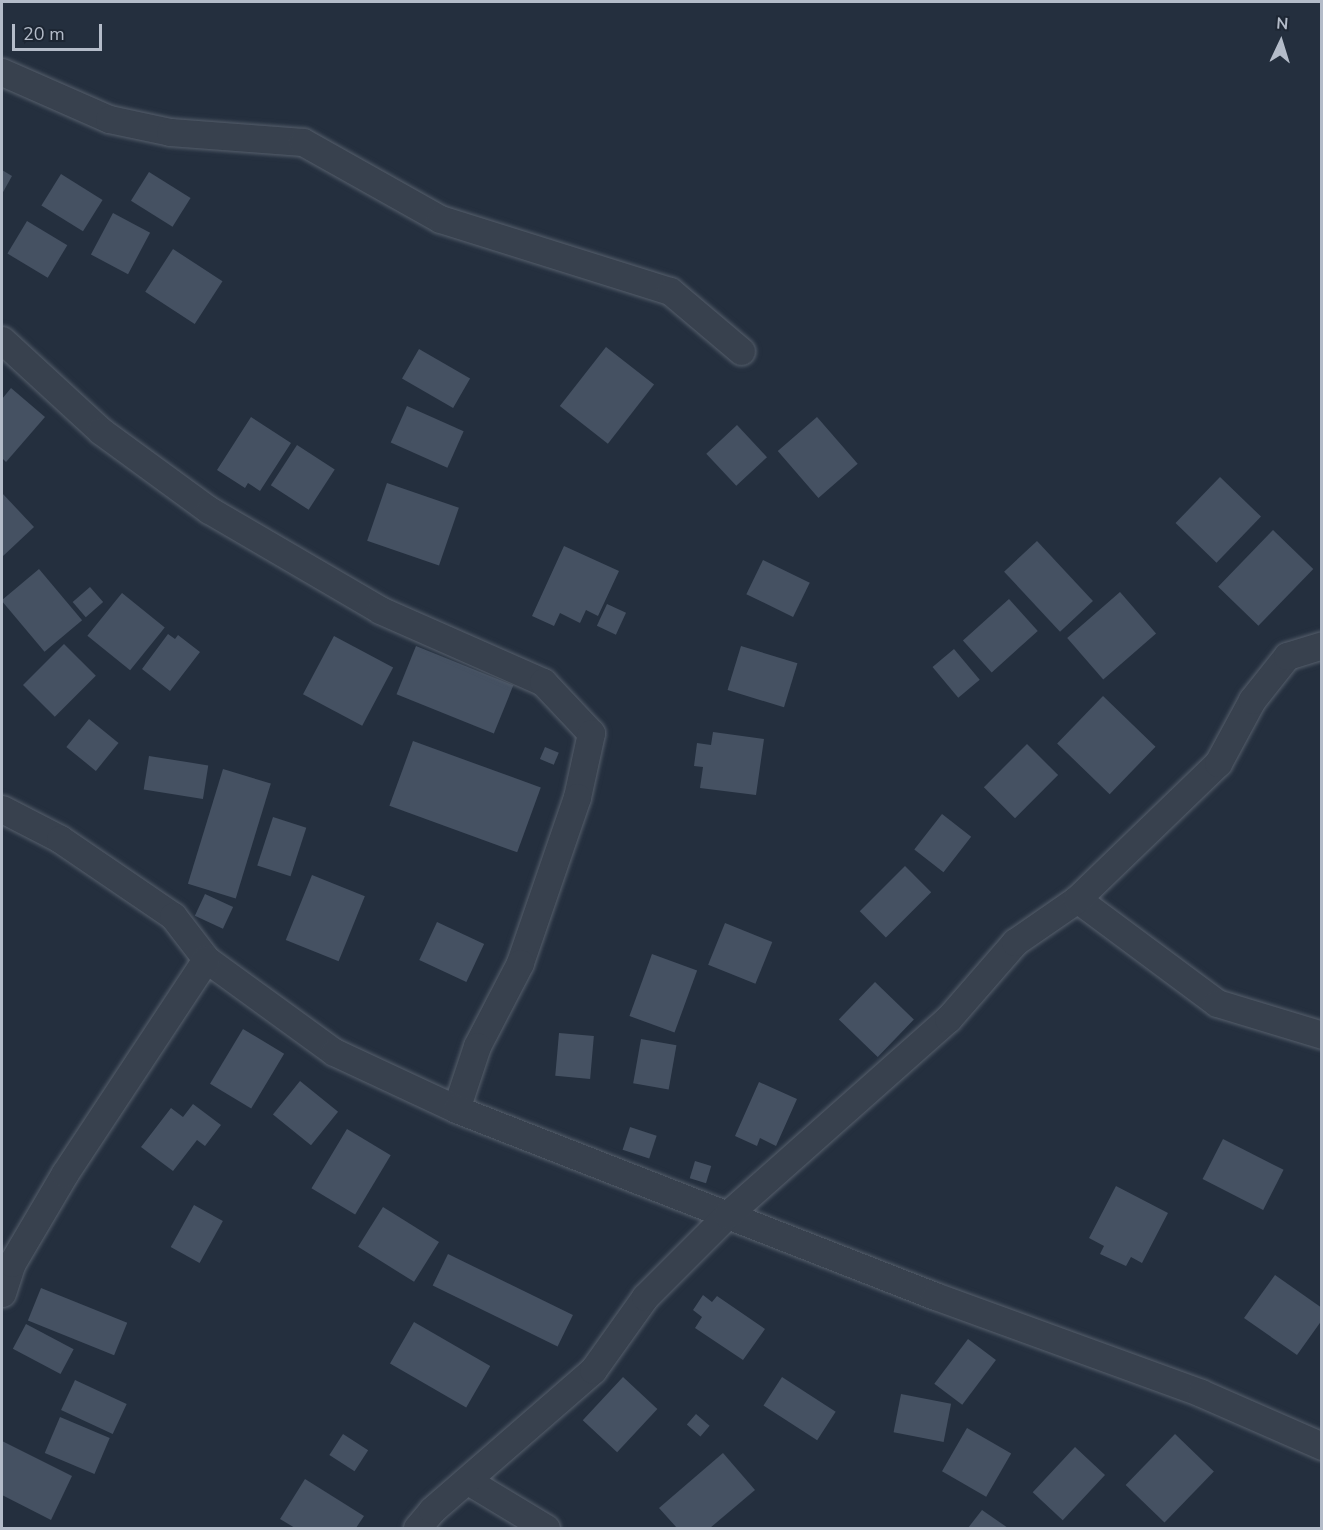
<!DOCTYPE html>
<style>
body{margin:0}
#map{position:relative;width:1323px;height:1530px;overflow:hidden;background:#242f3e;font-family:"Nunito Sans",sans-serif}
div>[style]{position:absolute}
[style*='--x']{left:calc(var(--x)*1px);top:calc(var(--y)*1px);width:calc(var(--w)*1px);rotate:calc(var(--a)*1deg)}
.building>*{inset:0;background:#455162;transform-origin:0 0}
.roads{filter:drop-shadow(0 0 2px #565f6c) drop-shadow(0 0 2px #565f6c)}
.street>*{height:27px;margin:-13.5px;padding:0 13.5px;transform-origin:13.5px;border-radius:13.5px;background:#38414e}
span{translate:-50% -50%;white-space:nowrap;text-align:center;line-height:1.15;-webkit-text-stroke:6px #1d2633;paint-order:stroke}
.frame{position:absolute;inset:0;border:3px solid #b4bcc9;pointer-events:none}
.north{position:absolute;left:1251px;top:12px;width:60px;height:60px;-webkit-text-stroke:4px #1d2633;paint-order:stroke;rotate:4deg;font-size:16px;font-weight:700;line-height:24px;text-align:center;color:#b4bcc9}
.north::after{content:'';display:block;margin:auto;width:21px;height:27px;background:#b4bcc9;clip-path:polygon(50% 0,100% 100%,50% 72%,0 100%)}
.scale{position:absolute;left:12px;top:24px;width:90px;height:27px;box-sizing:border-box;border:3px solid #b4bcc9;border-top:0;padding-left:8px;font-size:18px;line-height:21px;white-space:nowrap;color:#b4bcc9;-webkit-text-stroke:4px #1d2633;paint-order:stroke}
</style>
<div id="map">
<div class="building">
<div style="clip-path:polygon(2px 170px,12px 176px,2px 194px)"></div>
<div style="left:149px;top:172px;width:49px;height:34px;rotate:32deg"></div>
<div style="left:61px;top:174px;width:49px;height:37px;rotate:32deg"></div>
<div style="left:113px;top:213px;width:42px;height:47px;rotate:28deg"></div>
<div style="left:27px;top:221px;width:47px;height:38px;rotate:31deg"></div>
<div style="left:173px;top:249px;width:59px;height:51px;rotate:33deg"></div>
<div style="left:606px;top:347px;width:61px;height:75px;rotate:38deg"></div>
<div style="left:419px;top:349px;width:59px;height:34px;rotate:30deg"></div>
<div style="clip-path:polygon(11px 388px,45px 417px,6px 462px,2px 458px,2px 399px)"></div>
<div style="left:407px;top:406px;width:62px;height:40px;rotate:24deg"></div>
<div style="clip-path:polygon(251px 417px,291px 443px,260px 491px,248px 483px,245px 488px,217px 470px)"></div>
<div style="left:817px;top:417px;width:62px;height:52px;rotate:49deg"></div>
<div style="left:737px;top:425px;width:44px;height:42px;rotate:47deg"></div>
<div style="left:297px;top:445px;width:45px;height:48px;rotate:33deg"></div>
<div style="left:1220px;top:477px;width:57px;height:64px;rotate:44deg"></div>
<div style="left:387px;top:483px;width:76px;height:61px;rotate:19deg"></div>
<div style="clip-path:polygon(2px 493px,34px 527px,2px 557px)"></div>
<div style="left:1273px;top:530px;width:56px;height:79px;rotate:44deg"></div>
<div style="left:1037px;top:541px;width:82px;height:45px;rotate:47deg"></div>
<div style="clip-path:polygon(564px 546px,619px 571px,598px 616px,586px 610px,580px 623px,560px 613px,554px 626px,532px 616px)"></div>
<div style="left:763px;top:560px;width:52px;height:38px;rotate:26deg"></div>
<div style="left:39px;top:569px;width:67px;height:49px;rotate:50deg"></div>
<div style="left:90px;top:587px;width:20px;height:23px;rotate:49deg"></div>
<div style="left:1120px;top:592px;width:55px;height:70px;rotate:49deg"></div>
<div style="left:122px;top:593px;width:55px;height:55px;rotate:39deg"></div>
<div style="left:1009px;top:599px;width:43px;height:62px;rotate:48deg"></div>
<div style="left:607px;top:604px;width:21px;height:24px;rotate:25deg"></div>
<div style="clip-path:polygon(168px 634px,175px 639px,178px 635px,200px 652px,170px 691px,142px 669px)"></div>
<div style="left:334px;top:636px;width:67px;height:66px;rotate:28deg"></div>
<div style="left:64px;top:644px;width:45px;height:58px;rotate:45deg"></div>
<div style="left:416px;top:646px;width:105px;height:52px;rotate:22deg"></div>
<div style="left:741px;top:646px;width:59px;height:46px;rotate:17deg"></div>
<div style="left:954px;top:649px;width:40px;height:28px;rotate:50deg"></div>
<div style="left:1103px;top:696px;width:73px;height:66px;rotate:44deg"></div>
<div style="left:89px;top:719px;width:38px;height:36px;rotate:39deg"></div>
<div style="clip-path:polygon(713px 732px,764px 739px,756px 795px,700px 788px,703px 767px,694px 766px,697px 743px,711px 745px)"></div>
<div style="left:413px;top:741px;width:136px;height:69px;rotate:20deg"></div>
<div style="left:1027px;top:744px;width:44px;height:61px;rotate:45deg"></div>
<div style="left:545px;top:747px;width:15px;height:13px;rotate:23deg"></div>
<div style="left:149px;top:756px;width:60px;height:34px;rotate:9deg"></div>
<div style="left:223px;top:769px;width:50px;height:120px;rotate:17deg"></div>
<div style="left:942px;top:814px;width:37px;height:45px;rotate:38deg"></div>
<div style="left:273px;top:817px;width:35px;height:51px;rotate:18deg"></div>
<div style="left:905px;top:866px;width:37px;height:64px;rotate:45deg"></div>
<div style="left:312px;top:875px;width:57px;height:70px;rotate:22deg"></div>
<div style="left:205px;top:894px;width:31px;height:24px;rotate:25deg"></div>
<div style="left:437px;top:922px;width:52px;height:42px;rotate:25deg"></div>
<div style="left:725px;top:923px;width:51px;height:45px;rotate:22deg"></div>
<div style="left:652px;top:954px;width:48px;height:66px;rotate:20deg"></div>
<div style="left:875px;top:982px;width:54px;height:52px;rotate:44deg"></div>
<div style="left:243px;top:1029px;width:48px;height:64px;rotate:31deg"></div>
<div style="left:559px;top:1033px;width:35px;height:43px;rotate:5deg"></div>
<div style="left:641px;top:1039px;width:36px;height:45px;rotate:10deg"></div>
<div style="left:300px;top:1081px;width:49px;height:43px;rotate:39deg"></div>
<div style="clip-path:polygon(759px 1082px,797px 1099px,776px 1146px,760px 1138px,757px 1146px,735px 1136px)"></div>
<div style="clip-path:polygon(193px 1104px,221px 1125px,205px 1146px,197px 1140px,173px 1171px,141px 1147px,171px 1108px,183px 1117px)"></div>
<div style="left:630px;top:1127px;width:28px;height:24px;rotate:18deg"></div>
<div style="left:347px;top:1129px;width:51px;height:69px;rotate:31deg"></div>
<div style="left:1223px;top:1139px;width:68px;height:45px;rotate:27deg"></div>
<div style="left:695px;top:1161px;width:17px;height:18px;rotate:17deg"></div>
<div style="clip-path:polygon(1116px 1186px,1168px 1213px,1142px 1263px,1131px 1257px,1126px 1266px,1100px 1254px,1104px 1246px,1089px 1238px)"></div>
<div style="left:194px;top:1205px;width:33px;height:48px;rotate:29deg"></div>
<div style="left:383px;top:1207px;width:66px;height:47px;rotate:32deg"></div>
<div style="left:448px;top:1254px;width:139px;height:35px;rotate:26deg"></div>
<div style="clip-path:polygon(1275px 1275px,1322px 1308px,1322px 1320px,1297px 1355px,1244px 1318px)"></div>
<div style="left:41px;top:1288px;width:93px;height:35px;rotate:22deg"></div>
<div style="clip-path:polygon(703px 1295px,712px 1302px,717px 1296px,765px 1329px,743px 1360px,695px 1328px,702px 1317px,693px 1310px)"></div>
<div style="left:414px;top:1322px;width:88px;height:48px;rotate:30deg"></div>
<div style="left:26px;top:1324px;width:54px;height:28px;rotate:28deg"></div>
<div style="left:968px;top:1339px;width:35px;height:56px;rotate:37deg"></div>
<div style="left:623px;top:1377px;width:47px;height:59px;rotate:43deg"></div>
<div style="left:782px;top:1377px;width:64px;height:34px;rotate:33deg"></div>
<div style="left:75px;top:1380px;width:57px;height:33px;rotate:25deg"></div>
<div style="left:901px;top:1394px;width:51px;height:39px;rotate:11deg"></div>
<div style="left:696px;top:1414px;width:18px;height:14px;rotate:41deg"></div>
<div style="left:60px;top:1417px;width:54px;height:39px;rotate:23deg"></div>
<div style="left:967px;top:1428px;width:51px;height:50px;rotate:30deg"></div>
<div style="left:343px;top:1434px;width:30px;height:25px;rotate:33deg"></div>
<div style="left:1175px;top:1434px;width:54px;height:71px;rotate:44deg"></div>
<div style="clip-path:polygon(2px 1441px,72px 1476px,51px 1520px,2px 1495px)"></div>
<div style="left:1075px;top:1447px;width:41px;height:62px;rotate:43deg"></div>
<div style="clip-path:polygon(723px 1453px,755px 1490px,710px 1528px,677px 1528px,659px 1508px)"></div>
<div style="clip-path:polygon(305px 1479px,364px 1516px,356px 1528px,295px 1528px,280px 1519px)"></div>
<div style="clip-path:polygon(982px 1510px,1008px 1528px,968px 1528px)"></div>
</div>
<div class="roads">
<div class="street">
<div style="--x:2;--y:72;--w:117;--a:23.7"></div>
<div style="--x:109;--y:119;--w:62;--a:12"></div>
<div style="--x:170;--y:132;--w:133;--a:4.3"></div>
<div style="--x:303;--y:142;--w:157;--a:29.3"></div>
<div style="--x:440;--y:219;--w:241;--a:17.4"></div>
<div style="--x:670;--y:291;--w:93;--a:40.2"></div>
<div style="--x:2;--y:340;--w:134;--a:42.6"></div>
<div style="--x:101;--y:431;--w:134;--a:36.2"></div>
<div style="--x:209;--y:510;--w:198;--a:30.3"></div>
<div style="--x:380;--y:610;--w:178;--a:23.8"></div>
<div style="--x:543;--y:682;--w:70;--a:46.7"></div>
<div style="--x:591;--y:733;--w:66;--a:102.3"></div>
<div style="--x:577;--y:797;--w:176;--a:109"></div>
<div style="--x:520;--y:963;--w:93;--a:117.4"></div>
<div style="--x:477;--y:1046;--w:66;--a:108.4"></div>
<div style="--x:2;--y:809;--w:65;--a:27.3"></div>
<div style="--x:60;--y:839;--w:137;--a:34.3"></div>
<div style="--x:173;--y:916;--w:54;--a:52.5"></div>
<div style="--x:206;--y:959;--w:158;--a:36"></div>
<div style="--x:334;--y:1052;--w:135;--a:25"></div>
<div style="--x:456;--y:1109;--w:514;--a:21.33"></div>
<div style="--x:935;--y:1296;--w:283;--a:20"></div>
<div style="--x:1201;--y:1393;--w:132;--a:23.7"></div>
<div style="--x:1077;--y:899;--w:174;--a:36.6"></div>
<div style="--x:1217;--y:1003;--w:110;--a:16.9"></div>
<div style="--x:2;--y:1293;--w:32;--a:-72"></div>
<div style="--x:12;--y:1263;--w:104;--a:-59.5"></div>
<div style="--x:65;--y:1173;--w:256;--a:-56.6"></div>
<div style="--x:468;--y:1481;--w:91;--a:31.1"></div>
<div style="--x:417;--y:1528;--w:23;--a:-50"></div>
<div style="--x:432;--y:1510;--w:213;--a:-41"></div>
<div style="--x:593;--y:1370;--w:90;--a:-54.5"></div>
<div style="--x:645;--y:1297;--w:116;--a:-45"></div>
<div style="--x:727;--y:1215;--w:295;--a:-41.6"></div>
<div style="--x:948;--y:1019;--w:102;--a:-49"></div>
<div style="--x:1015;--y:942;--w:75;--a:-34.7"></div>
<div style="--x:1077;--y:899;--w:196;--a:-44"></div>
<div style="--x:1218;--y:763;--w:72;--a:-61.6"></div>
<div style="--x:1252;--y:700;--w:56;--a:-51.5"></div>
<div style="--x:1287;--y:656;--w:37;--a:-17"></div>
</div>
</div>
<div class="frame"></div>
<div class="north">N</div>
<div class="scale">20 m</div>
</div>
